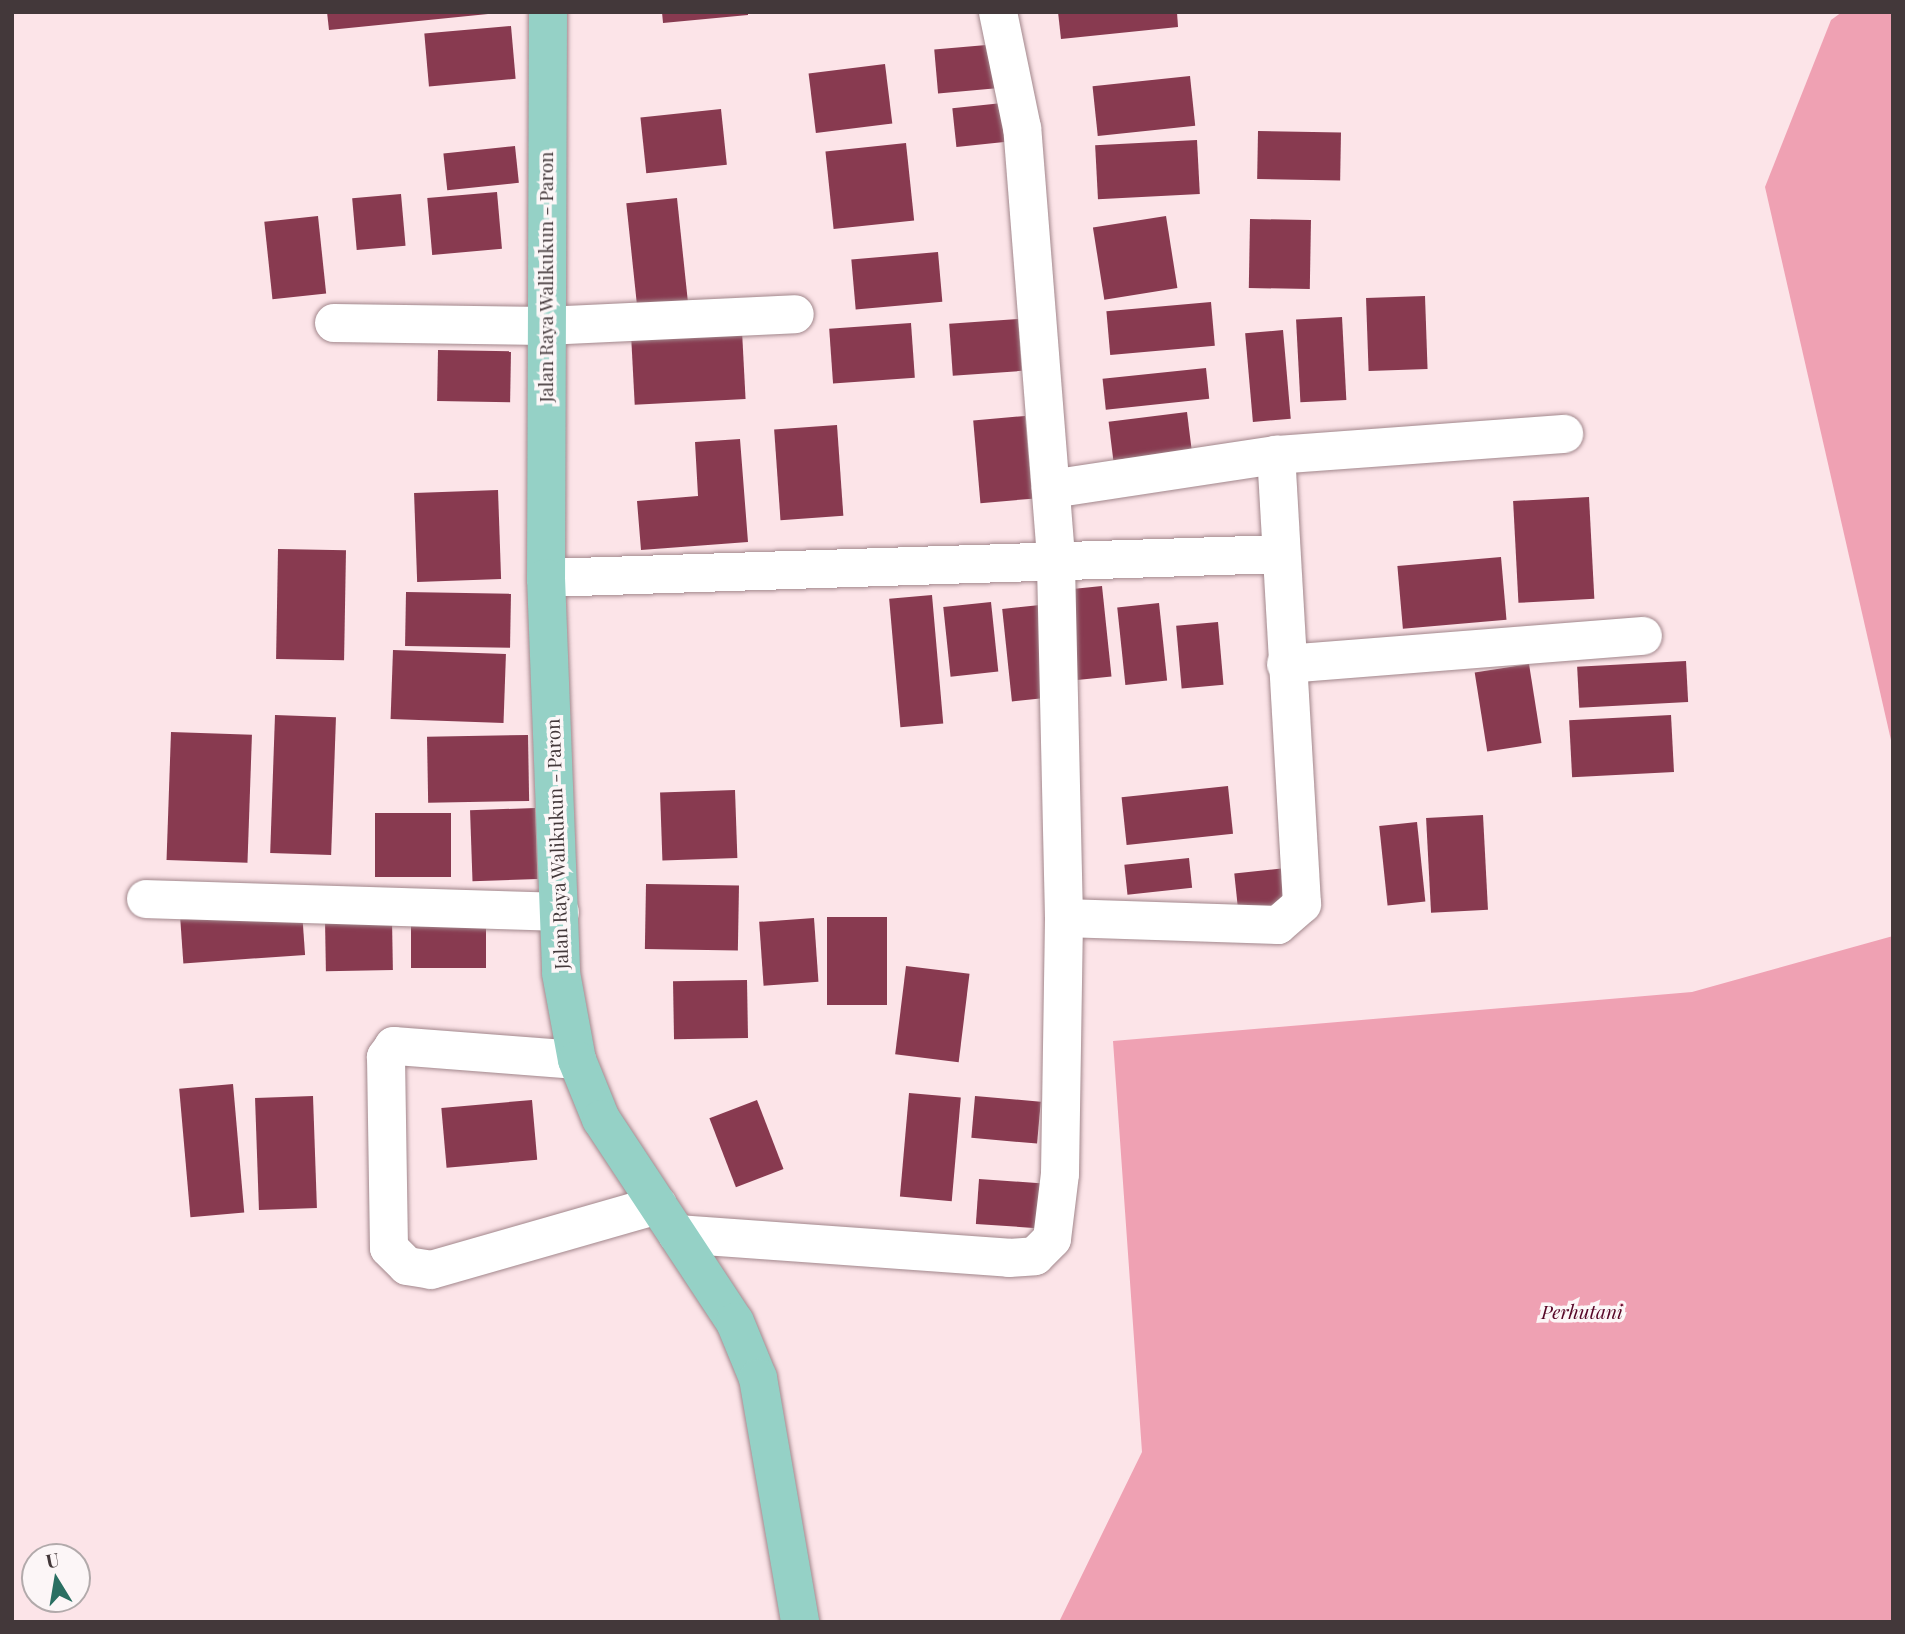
<!DOCTYPE html>
<style>
body{margin:0}
#map{position:relative;width:1905px;height:1634px;overflow:hidden;background:#fce4e8;font-family:"Playfair Display",serif}
div>[style]{position:absolute}
[style*='--x']{left:calc(var(--x)*1px);top:calc(var(--y)*1px);width:calc(var(--w)*1px);rotate:calc(var(--a)*1deg)}
.green>*{inset:0;background:#efa1b3}
.building>*{inset:0;background:#883a50;transform-origin:0 0}
.roads{filter:drop-shadow(0 0 2px #a2878c) drop-shadow(0 0 2px #a2878c)}
.minor>*{height:38px;margin:-19px;padding:0 19px;transform-origin:19px;border-radius:19px;background:#fff}
.major>*{height:38px;margin:-19px;padding:0 19px;transform-origin:19px;border-radius:19px;background:#95d1c6}
span{translate:-50% -50%;white-space:nowrap;text-align:center;line-height:1.15;-webkit-text-stroke:7px #fcf6f7;paint-order:stroke}
.street-label{font-size:19px;color:#43383a}
.park-label{font-size:19px;color:#560626;font-style:italic}
.frame{position:absolute;inset:0;border:14px solid #43383a;pointer-events:none}
.north{position:absolute;left:21px;top:1543px;width:70px;height:70px;box-sizing:border-box;background:#fcf6f7;border:2px solid #b2aaab;border-radius:50%;rotate:349deg;font-size:19px;font-weight:700;line-height:28px;text-align:center;color:#43383a}
.north::after{content:'';display:block;margin:auto;width:24px;height:32px;background:#2a6f62;clip-path:polygon(50% 0,100% 100%,50% 72%,0 100%)}
</style>
<div id="map">
<div class="green">
<div style="clip-path:polygon(1842px 12px,1893px 12px,1893px 749px,1765px 187px,1831px 20px)"></div>
<div style="clip-path:polygon(1893px 936px,1893px 1622px,1059px 1622px,1142px 1452px,1113px 1041px,1692px 992px)"></div>
</div>
<div class="building">
<div style="clip-path:polygon(327px 12px,488px 12px,488px 14px,329px 30px)"></div>
<div style="clip-path:polygon(662px 12px,748px 12px,748px 15px,663px 23px)"></div>
<div style="clip-path:polygon(1058px 12px,1177px 12px,1178px 27px,1061px 39px)"></div>
<div style="left:511px;top:26px;width:53px;height:87px;rotate:85deg"></div>
<div style="left:998px;top:44px;width:44px;height:64px;rotate:85deg"></div>
<div style="left:885px;top:64px;width:60px;height:77px;rotate:83deg"></div>
<div style="left:1190px;top:76px;width:50px;height:98px;rotate:84deg"></div>
<div style="left:1012px;top:102px;width:39px;height:60px;rotate:84deg"></div>
<div style="left:721px;top:109px;width:56px;height:81px;rotate:84deg"></div>
<div style="left:1258px;top:131px;width:83px;height:48px;rotate:1deg"></div>
<div style="left:1197px;top:140px;width:54px;height:102px;rotate:87deg"></div>
<div style="left:906px;top:143px;width:78px;height:81px;rotate:84deg"></div>
<div style="left:515px;top:146px;width:37px;height:72px;rotate:84deg"></div>
<div style="left:497px;top:192px;width:57px;height:70px;rotate:85deg"></div>
<div style="left:401px;top:194px;width:52px;height:49px;rotate:85deg"></div>
<div style="left:677px;top:198px;width:104px;height:51px;rotate:84deg"></div>
<div style="left:318px;top:216px;width:78px;height:54px;rotate:84deg"></div>
<div style="left:1166px;top:216px;width:73px;height:74px;rotate:81deg"></div>
<div style="left:1250px;top:219px;width:61px;height:69px;rotate:1deg"></div>
<div style="left:938px;top:252px;width:50px;height:87px;rotate:85deg"></div>
<div style="left:1425px;top:296px;width:73px;height:59px;rotate:88deg"></div>
<div style="left:1211px;top:302px;width:44px;height:105px;rotate:85deg"></div>
<div style="left:1342px;top:317px;width:83px;height:46px;rotate:87deg"></div>
<div style="left:1018px;top:319px;width:52px;height:69px;rotate:86deg"></div>
<div style="left:911px;top:323px;width:55px;height:82px;rotate:86deg"></div>
<div style="left:1283px;top:330px;width:89px;height:38px;rotate:85deg"></div>
<div style="left:742px;top:331px;width:68px;height:111px;rotate:87deg"></div>
<div style="left:438px;top:350px;width:73px;height:51px;rotate:1deg"></div>
<div style="left:1206px;top:368px;width:31px;height:104px;rotate:84deg"></div>
<div style="left:1187px;top:412px;width:39px;height:79px;rotate:83deg"></div>
<div style="left:1025px;top:416px;width:83px;height:52px;rotate:85deg"></div>
<div style="left:837px;top:425px;width:91px;height:63px;rotate:86deg"></div>
<div style="clip-path:polygon(740px 439px,748px 542px,641px 550px,637px 501px,698px 496px,695px 442px)"></div>
<div style="left:498px;top:490px;width:89px;height:84px;rotate:88deg"></div>
<div style="left:1589px;top:497px;width:102px;height:76px;rotate:87deg"></div>
<div style="left:278px;top:549px;width:68px;height:110px;rotate:1deg"></div>
<div style="left:1501px;top:557px;width:63px;height:104px;rotate:85deg"></div>
<div style="left:1102px;top:586px;width:91px;height:37px;rotate:84deg"></div>
<div style="left:406px;top:592px;width:105px;height:54px;rotate:1deg"></div>
<div style="left:932px;top:595px;width:129px;height:43px;rotate:85deg"></div>
<div style="left:991px;top:602px;width:70px;height:48px;rotate:84deg"></div>
<div style="left:1159px;top:603px;width:78px;height:42px;rotate:84deg"></div>
<div style="left:1040px;top:605px;width:93px;height:38px;rotate:84deg"></div>
<div style="left:1218px;top:622px;width:63px;height:42px;rotate:85deg"></div>
<div style="left:393px;top:650px;width:113px;height:69px;rotate:2deg"></div>
<div style="left:1686px;top:661px;width:41px;height:109px;rotate:87deg"></div>
<div style="left:1529px;top:664px;width:80px;height:55px;rotate:81deg"></div>
<div style="left:275px;top:715px;width:61px;height:138px;rotate:2deg"></div>
<div style="left:1671px;top:715px;width:57px;height:102px;rotate:87deg"></div>
<div style="left:171px;top:732px;width:81px;height:128px;rotate:2deg"></div>
<div style="left:528px;top:735px;width:66px;height:101px;rotate:89deg"></div>
<div style="left:1228px;top:786px;width:48px;height:107px;rotate:84deg"></div>
<div style="left:735px;top:790px;width:68px;height:75px;rotate:88deg"></div>
<div style="left:535px;top:808px;width:71px;height:65px;rotate:88deg"></div>
<div style="left:451px;top:813px;width:64px;height:76px;rotate:90deg"></div>
<div style="left:1483px;top:815px;width:95px;height:57px;rotate:87deg"></div>
<div style="left:1417px;top:822px;width:80px;height:38px;rotate:84deg"></div>
<div style="left:1189px;top:858px;width:30px;height:65px;rotate:84deg"></div>
<div style="left:1286px;top:868px;width:37px;height:52px;rotate:84deg"></div>
<div style="left:646px;top:884px;width:93px;height:65px;rotate:1deg"></div>
<div style="left:302px;top:911px;width:44px;height:122px;rotate:86deg"></div>
<div style="left:827px;top:917px;width:60px;height:88px"></div>
<div style="left:814px;top:918px;width:64px;height:55px;rotate:86deg"></div>
<div style="left:392px;top:919px;width:51px;height:67px;rotate:89deg"></div>
<div style="left:411px;top:920px;width:75px;height:48px"></div>
<div style="left:906px;top:966px;width:64px;height:89px;rotate:7deg"></div>
<div style="left:747px;top:980px;width:58px;height:74px;rotate:89deg"></div>
<div style="left:233px;top:1084px;width:129px;height:54px;rotate:85deg"></div>
<div style="left:909px;top:1093px;width:52px;height:104px;rotate:5deg"></div>
<div style="left:313px;top:1096px;width:112px;height:58px;rotate:88deg"></div>
<div style="left:975px;top:1096px;width:66px;height:42px;rotate:5deg"></div>
<div style="left:532px;top:1100px;width:60px;height:91px;rotate:85deg"></div>
<div style="left:757px;top:1100px;width:74px;height:51px;rotate:69deg"></div>
<div style="left:979px;top:1179px;width:68px;height:45px;rotate:4deg"></div>
</div>
<div class="roads">
<div class="minor">
<div style="--x:334;--y:323;--w:211;--a:0.8"></div>
<div style="--x:545;--y:326;--w:250;--a:-2.7"></div>
<div style="--x:1051;--y:489;--w:228;--a:-8.6"></div>
<div style="--x:1276;--y:455;--w:289;--a:-4.2"></div>
<div style="--x:546;--y:578;--w:734;--a:-1.87"></div>
<div style="--x:1286;--y:664;--w:358;--a:-4.5"></div>
<div style="--x:146;--y:899;--w:414;--a:1.8"></div>
<div style="--x:1064;--y:918;--w:214;--a:1.9"></div>
<div style="--x:1278;--y:925;--w:32;--a:-41"></div>
<div style="--x:1302;--y:904;--w:450;--a:-93.3"></div>
<div style="--x:577;--y:1060;--w:184;--a:-175.6"></div>
<div style="--x:394;--y:1046;--w:14;--a:126"></div>
<div style="--x:386;--y:1057;--w:191;--a:89.1"></div>
<div style="--x:389;--y:1248;--w:25;--a:45"></div>
<div style="--x:407;--y:1266;--w:24;--a:9"></div>
<div style="--x:431;--y:1270;--w:236;--a:-16"></div>
<div style="--x:677;--y:1234;--w:333;--a:4.1"></div>
<div style="--x:1009;--y:1258;--w:26;--a:-4"></div>
<div style="--x:1035;--y:1256;--w:24;--a:-45"></div>
<div style="--x:1052;--y:1239;--w:65;--a:-83"></div>
<div style="--x:1060;--y:1174;--w:256;--a:-89.1"></div>
<div style="--x:1064;--y:918;--w:361;--a:-91.3"></div>
<div style="--x:1056;--y:557;--w:430;--a:-94.5"></div>
<div style="--x:1022;--y:128;--w:118;--a:-101.7"></div>
</div>
<div class="major">
<div style="--x:548;--y:12;--w:566;--a:90.2"></div>
<div style="--x:546;--y:578;--w:395;--a:87.8"></div>
<div style="--x:561;--y:973;--w:88;--a:79.6"></div>
<div style="--x:577;--y:1060;--w:64;--a:67.9"></div>
<div style="--x:601;--y:1119;--w:243;--a:56.6"></div>
<div style="--x:735;--y:1322;--w:61;--a:67.7"></div>
<div style="--x:758;--y:1378;--w:248;--a:80.2"></div>
</div>
</div>
<div class="street-label">
<span style="left:546px;top:277px;rotate:-90deg">Jalan Raya Walikukun - Paron</span>
<span style="left:557px;top:844px;rotate:-92deg">Jalan Raya Walikukun - Paron</span>
</div>
<div class="park-label">
<span style="left:1582px;top:1312px">Perhutani</span>
</div>
<div class="frame"></div>
<div class="north">U</div>
</div>
